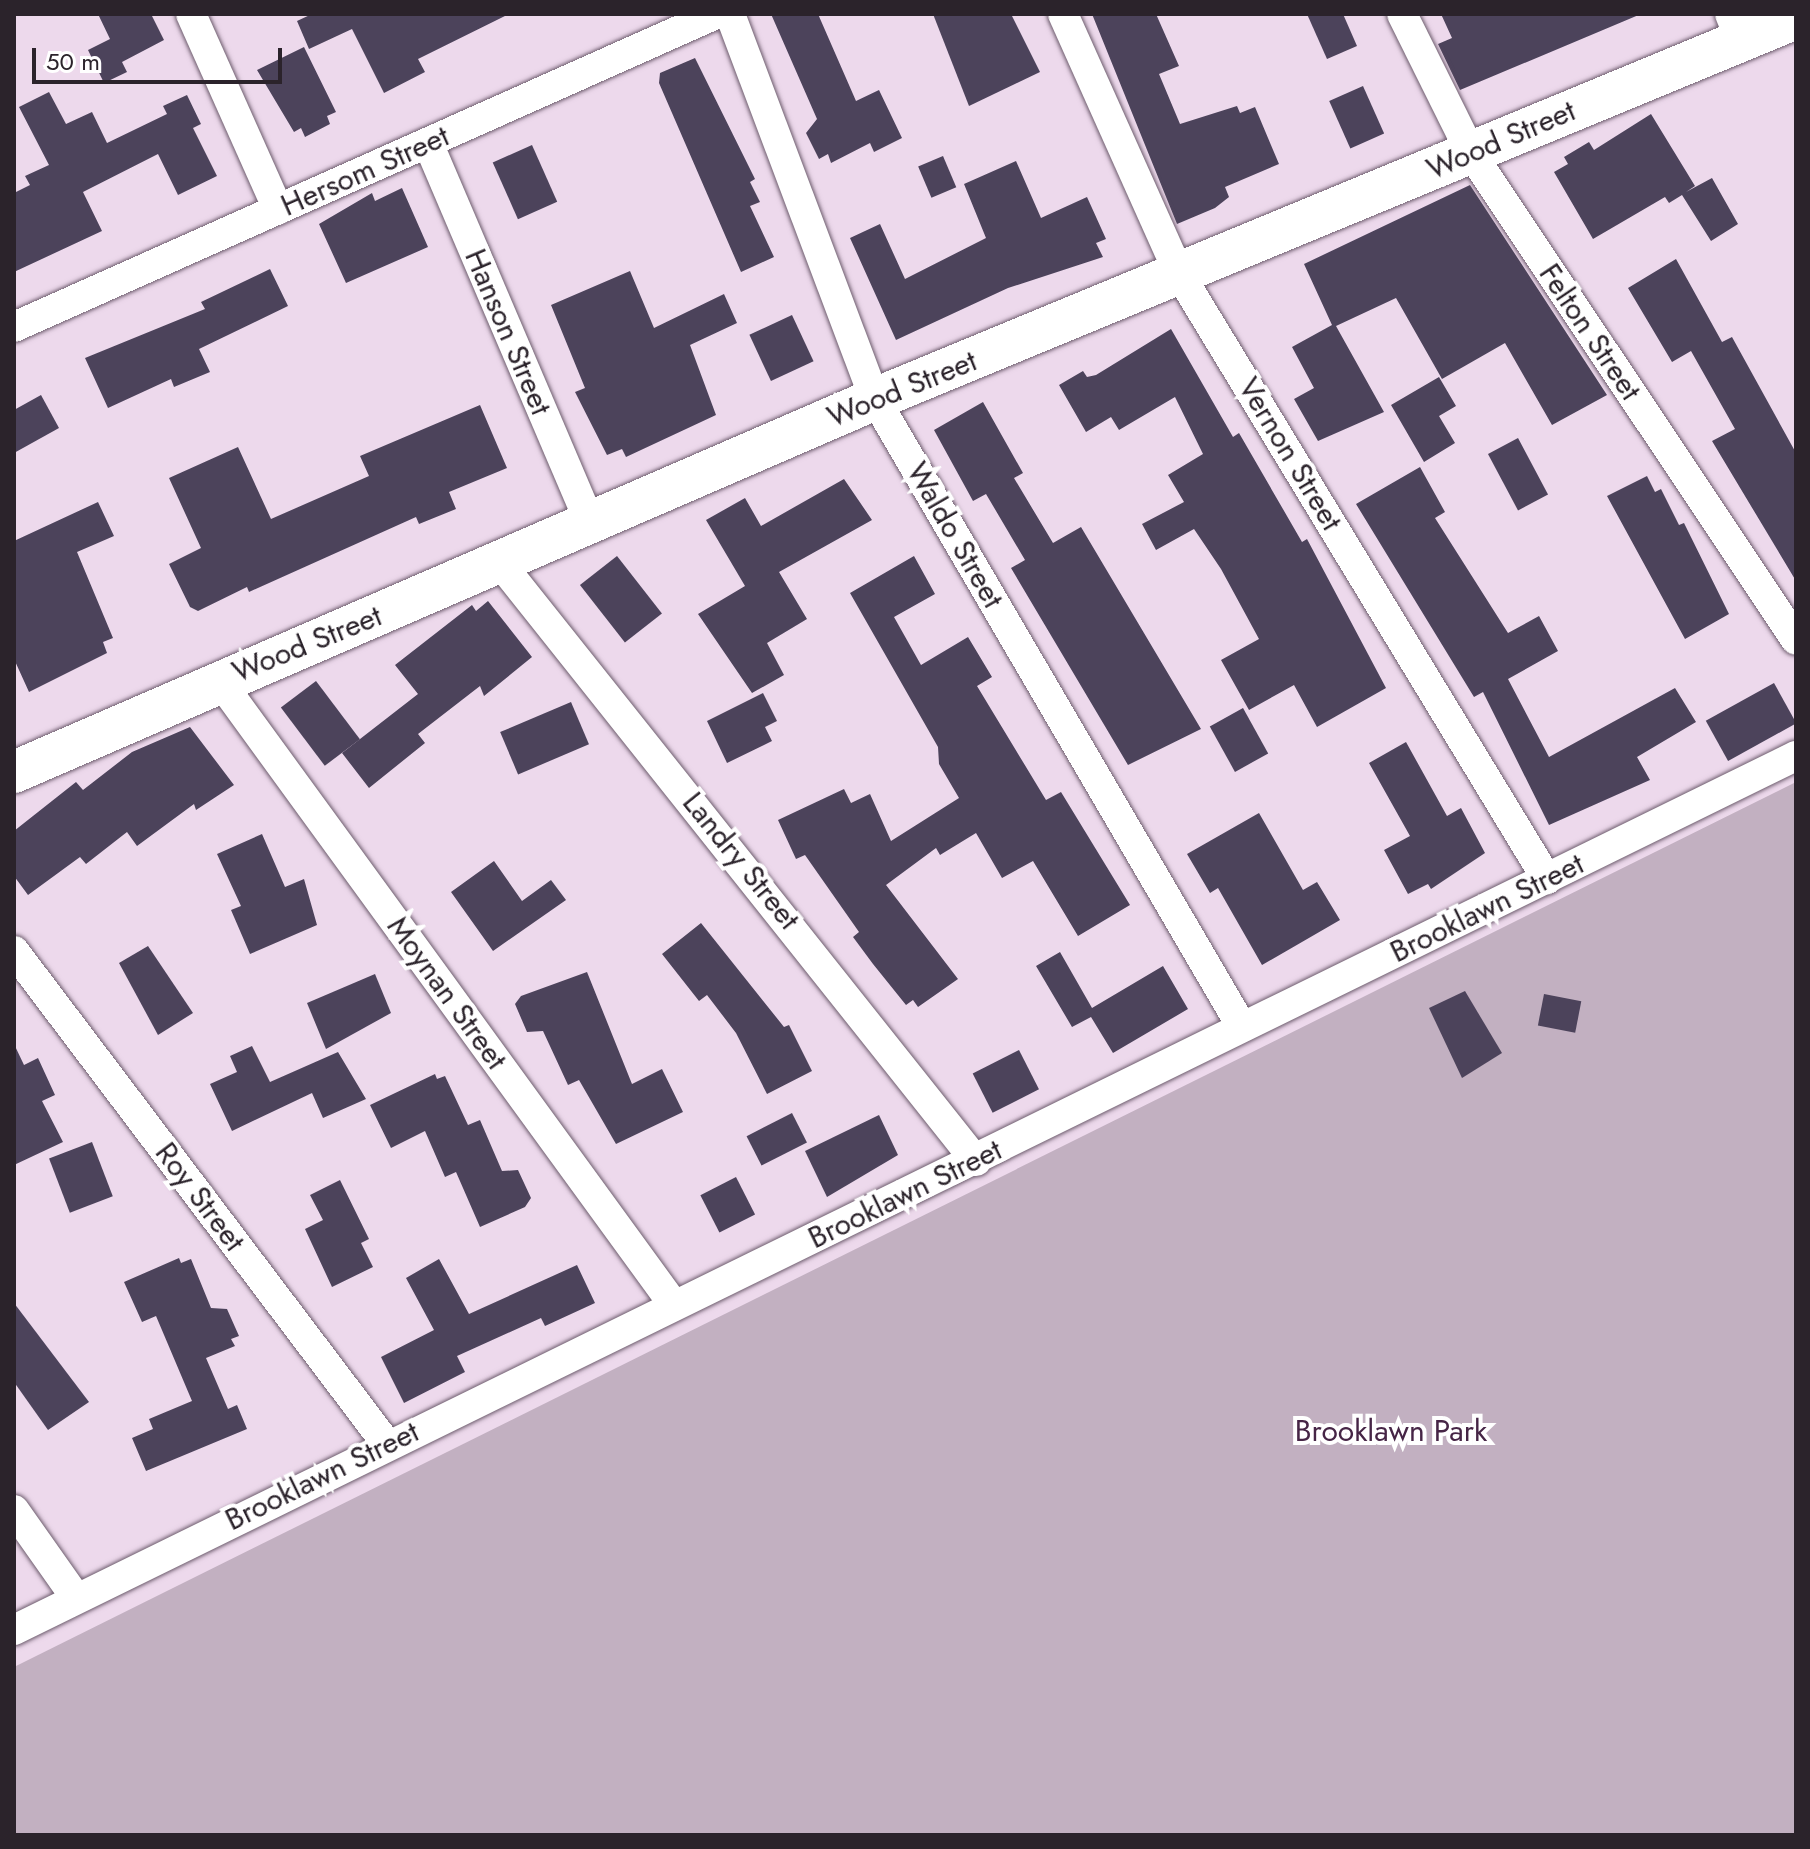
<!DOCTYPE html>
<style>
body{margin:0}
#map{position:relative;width:1810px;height:1849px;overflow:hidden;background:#edd9ec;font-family:Jost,sans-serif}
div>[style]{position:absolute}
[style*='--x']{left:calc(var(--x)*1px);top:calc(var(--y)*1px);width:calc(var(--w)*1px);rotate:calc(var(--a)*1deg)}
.green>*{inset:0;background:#c2b0c1}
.building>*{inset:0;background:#4c435b;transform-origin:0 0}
.roads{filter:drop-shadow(0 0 2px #6d5c6d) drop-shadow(0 0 2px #6d5c6d)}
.street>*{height:30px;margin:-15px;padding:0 15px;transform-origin:15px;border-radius:15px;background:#fff}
.secondary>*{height:42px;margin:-21px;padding:0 21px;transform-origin:21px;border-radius:21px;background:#fff}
span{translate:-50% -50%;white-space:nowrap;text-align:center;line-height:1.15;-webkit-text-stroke:8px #fff;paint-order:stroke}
.street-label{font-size:30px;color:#2b232b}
.park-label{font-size:30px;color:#462546}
.frame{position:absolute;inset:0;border:16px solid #2b232b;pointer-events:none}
.scale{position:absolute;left:32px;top:48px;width:250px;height:36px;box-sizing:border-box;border:4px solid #2b232b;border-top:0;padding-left:10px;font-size:24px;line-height:28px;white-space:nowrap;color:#2b232b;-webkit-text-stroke:6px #fff;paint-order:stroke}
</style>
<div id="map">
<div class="green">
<div style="clip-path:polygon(1796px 782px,1796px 1835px,14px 1835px,14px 1667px)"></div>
</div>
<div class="building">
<div style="clip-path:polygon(98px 14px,151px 14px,164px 40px,122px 62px,127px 72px,104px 83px,88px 50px,110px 39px)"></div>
<div style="clip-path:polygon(312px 14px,509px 14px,418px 59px,425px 72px,384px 93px,352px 29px,309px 49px,297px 21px)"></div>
<div style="clip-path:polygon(771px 14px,818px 14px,856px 101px,879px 90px,902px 138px,874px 152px,870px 143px,831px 163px,828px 154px,819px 159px,806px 133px,817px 119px)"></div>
<div style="clip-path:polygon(933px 14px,1011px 14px,1040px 72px,969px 106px)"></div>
<div style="clip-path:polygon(1092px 14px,1156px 14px,1179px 66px,1159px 74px,1180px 124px,1237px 106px,1240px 113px,1255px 107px,1279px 164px,1225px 187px,1229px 197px,1215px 208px,1177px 224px)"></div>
<div style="clip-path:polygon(1307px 14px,1343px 14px,1357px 46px,1327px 59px)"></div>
<div style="clip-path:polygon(1441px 14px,1641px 14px,1460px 90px,1438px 44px,1452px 38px)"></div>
<div style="clip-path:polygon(304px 47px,336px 112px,327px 116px,330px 124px,305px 137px,301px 128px,294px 132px,257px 70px)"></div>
<div style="clip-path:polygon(695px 58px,755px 179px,750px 182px,760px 202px,750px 206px,774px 257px,741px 272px,659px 83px,660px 73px)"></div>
<div style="left:1363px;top:86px;width:52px;height:37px;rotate:66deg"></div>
<div style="clip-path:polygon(49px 92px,66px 124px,92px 112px,107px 143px,167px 114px,163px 106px,187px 95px,201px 124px,193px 128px,217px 176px,178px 195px,158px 154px,83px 192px,102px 231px,14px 272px,14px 193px,30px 185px,25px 176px,49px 165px,19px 107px)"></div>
<div style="clip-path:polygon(1651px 114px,1695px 186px,1686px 192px,1712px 178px,1738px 224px,1711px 241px,1682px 195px,1669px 203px,1665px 197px,1593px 239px,1554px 172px,1568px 164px,1564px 157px,1589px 142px,1594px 150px)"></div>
<div style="left:532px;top:145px;width:62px;height:43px;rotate:66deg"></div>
<div style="left:943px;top:156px;width:34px;height:27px;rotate:67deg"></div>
<div style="clip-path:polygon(1016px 161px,1041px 218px,1087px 197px,1106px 239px,1096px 243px,1103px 257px,1008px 288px,896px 340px,850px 238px,880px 224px,905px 279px,986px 238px,964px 184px)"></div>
<div style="clip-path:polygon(1470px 185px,1607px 395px,1552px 425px,1505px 343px,1442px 379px,1396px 298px,1336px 326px,1384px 412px,1318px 441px,1294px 399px,1314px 388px,1292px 347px,1332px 325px,1304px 264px)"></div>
<div style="clip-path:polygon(402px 188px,428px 247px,346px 283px,319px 224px,372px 193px,375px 201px)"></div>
<div style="clip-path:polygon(1676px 259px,1722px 342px,1732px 337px,1796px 453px,1796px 581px,1712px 441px,1735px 429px,1691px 351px,1672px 362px,1628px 288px)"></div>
<div style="clip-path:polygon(270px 269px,288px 306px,199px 349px,210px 372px,174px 387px,171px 379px,108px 408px,85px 358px,205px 309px,201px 302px)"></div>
<div style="clip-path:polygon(630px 271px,654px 328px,724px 294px,737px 323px,690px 345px,716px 415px,626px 457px,622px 449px,607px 455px,575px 392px,585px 388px,551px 305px)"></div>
<div style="left:792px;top:315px;width:51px;height:47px;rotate:65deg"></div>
<div style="clip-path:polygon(1171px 329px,1233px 437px,1239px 433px,1302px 542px,1307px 539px,1386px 688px,1317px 727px,1294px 685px,1249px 710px,1221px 660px,1259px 639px,1221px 569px,1194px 529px,1156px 550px,1142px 524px,1184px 502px,1168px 475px,1203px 454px,1175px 397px,1119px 430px,1111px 417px,1086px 432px,1059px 385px,1083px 371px,1087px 377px,1096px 375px)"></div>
<div style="clip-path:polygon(1439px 377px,1456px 406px,1439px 416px,1455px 443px,1424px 462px,1391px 405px)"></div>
<div style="clip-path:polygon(41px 395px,59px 428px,14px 453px,14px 410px)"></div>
<div style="clip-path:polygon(983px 402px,1023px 473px,1014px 478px,1053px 543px,1081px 527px,1201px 729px,1128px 765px,1011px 568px,1025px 560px,986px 494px,973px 501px,934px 430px)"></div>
<div style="clip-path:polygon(480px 405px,507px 468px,449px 492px,456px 509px,419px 524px,416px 517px,249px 592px,247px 587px,198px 611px,190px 607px,169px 564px,201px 548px,169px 478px,238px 447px,271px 519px,369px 476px,360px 456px)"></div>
<div style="left:1518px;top:438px;width:64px;height:34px;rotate:62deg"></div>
<div style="clip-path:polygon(1420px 467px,1445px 512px,1435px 518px,1508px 633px,1539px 616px,1558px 651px,1508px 679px,1549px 757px,1675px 688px,1696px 722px,1637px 757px,1650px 780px,1549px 825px,1483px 692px,1474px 697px,1356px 504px)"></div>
<div style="clip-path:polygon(1647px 476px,1655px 492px,1661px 489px,1679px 525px,1684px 523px,1729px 614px,1685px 639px,1607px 496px)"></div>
<div style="clip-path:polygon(844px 479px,872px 520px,779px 572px,807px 619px,767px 643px,784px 675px,752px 693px,698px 614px,745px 586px,706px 520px,745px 498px,761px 526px)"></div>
<div style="clip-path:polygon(98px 502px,114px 536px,77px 552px,113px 638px,103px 642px,107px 653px,29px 692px,14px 659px,14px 541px)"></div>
<div style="left:617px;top:556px;width:73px;height:47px;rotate:52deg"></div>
<div style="clip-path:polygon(914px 556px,935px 594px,894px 617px,921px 665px,968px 637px,992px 677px,977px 686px,1046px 800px,1061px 792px,1130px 905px,1078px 936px,1033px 861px,1002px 878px,976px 833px,940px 855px,936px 848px,886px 885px,958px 979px,918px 1007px,913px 1000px,906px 1005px,873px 964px,853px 937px,859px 932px,805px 855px,796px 859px,778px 820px,844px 789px,851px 803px,870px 794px,891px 841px,959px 798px,939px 764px,938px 747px,850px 593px)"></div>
<div style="clip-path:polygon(488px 601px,532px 657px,484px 696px,480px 686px,418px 734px,425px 743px,369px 788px,342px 753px,418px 694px,395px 665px,472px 605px,476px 611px)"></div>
<div style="left:316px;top:681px;width:73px;height:44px;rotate:53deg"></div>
<div style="left:1774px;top:683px;width:46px;height:78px;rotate:61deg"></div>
<div style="clip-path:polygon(763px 693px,777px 721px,765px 727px,772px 741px,727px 763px,707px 721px)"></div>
<div style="left:571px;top:702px;width:46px;height:77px;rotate:67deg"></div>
<div style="left:1243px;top:708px;width:52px;height:38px;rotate:61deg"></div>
<div style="clip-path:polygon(190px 727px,234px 785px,196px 810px,194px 804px,137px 846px,127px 832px,86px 864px,80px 857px,28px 895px,14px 876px,14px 831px,76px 782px,83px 790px,132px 752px)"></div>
<div style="clip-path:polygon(1406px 742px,1447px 816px,1461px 808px,1485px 853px,1431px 889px,1428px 884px,1408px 894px,1384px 850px,1410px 836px,1369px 763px)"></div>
<div style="clip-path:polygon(1259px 813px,1303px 890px,1317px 882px,1340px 920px,1262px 965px,1218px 888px,1210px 893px,1187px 854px)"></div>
<div style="clip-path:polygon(262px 834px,285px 887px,304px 879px,317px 925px,250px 954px,231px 910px,241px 906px,217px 854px)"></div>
<div style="clip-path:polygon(494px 861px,522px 901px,551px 880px,566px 900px,493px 951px,451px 892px)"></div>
<div style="clip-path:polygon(701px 923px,784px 1027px,789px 1025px,812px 1071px,767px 1094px,736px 1033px,707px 995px,699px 1001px,662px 954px)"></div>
<div style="clip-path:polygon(148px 946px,193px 1013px,158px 1035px,119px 963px)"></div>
<div style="clip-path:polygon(1060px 952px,1092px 1008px,1163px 966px,1188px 1009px,1113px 1053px,1091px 1017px,1072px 1027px,1036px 966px)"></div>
<div style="clip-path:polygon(587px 972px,632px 1084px,662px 1069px,683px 1112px,616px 1144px,579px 1080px,568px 1085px,543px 1031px,527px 1032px,515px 1004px,521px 996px)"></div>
<div style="clip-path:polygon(375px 974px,391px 1013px,326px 1049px,307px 1003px)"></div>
<div style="clip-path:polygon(1465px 991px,1502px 1053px,1462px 1078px,1429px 1008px)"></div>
<div style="left:1544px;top:994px;width:38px;height:32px;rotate:11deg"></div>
<div style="clip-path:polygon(14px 1044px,24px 1065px,38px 1058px,55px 1095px,42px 1101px,63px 1142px,14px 1165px)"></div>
<div style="clip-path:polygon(252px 1046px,270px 1082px,338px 1052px,366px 1099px,323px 1118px,312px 1093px,232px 1131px,210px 1084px,237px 1072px,230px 1056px)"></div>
<div style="left:1019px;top:1050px;width:44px;height:52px;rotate:63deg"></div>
<div style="clip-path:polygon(435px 1074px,437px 1079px,445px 1076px,468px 1125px,480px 1120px,502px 1171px,518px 1170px,531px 1198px,525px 1207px,480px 1227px,456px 1172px,445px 1177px,425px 1131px,391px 1148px,370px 1105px)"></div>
<div style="left:792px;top:1113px;width:33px;height:51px;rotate:63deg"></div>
<div style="clip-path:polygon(879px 1115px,898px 1155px,827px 1197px,805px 1151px)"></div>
<div style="left:92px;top:1142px;width:58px;height:46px;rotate:69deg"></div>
<div style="left:736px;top:1177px;width:42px;height:40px;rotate:63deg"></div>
<div style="clip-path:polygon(340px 1180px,369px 1239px,361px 1243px,373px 1267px,332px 1287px,305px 1229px,323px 1220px,310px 1195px)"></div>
<div style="clip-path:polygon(179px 1258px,181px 1263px,191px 1259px,211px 1308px,227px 1309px,239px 1336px,231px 1339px,235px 1346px,206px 1358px,228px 1409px,237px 1405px,247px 1429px,146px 1471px,132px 1438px,153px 1429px,149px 1419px,192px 1401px,156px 1316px,142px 1322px,124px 1282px)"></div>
<div style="clip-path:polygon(439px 1259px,469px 1314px,577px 1265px,595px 1303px,545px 1326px,541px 1318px,457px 1356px,465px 1372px,404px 1403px,381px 1357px,434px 1330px,406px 1278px)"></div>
<div style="clip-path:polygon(14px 1303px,89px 1402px,48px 1430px,14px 1382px)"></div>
</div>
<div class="roads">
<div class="street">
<div style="--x:191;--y:14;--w:214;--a:66"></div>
<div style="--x:730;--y:14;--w:411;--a:69.4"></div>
<div style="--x:875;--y:399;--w:727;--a:59.7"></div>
<div style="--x:1063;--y:14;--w:286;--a:65.9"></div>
<div style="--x:1180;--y:275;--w:707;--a:58.72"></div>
<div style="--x:1402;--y:14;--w:155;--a:63.6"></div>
<div style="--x:1471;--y:153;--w:585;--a:56.28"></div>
<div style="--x:1730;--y:14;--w:29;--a:68"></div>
<div style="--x:428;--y:143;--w:411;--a:66.9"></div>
<div style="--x:14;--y:327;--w:769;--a:-24.03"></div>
<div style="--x:501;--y:564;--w:763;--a:51.49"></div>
<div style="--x:219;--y:680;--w:773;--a:53.95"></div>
<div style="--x:14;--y:951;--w:617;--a:52.91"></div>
<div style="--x:14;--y:1510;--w:108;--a:54.8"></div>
<div style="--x:14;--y:1630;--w:1985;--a:-26.13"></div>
</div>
<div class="secondary">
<div style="--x:14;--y:772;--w:938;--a:-23.42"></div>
<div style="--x:875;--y:399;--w:997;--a:-22.47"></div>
</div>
</div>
<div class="street-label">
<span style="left:1501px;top:140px;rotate:-23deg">Wood Street</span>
<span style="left:365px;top:171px;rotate:-24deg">Hersom Street</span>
<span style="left:508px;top:332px;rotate:67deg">Hanson Street</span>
<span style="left:1590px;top:332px;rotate:56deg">Felton Street</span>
<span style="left:902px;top:389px;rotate:-22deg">Wood Street</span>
<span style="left:1290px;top:454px;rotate:59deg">Vernon Street</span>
<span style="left:955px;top:535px;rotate:60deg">Waldo Street</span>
<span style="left:307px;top:644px;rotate:-22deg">Wood Street</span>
<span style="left:741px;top:861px;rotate:51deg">Landry Street</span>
<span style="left:1487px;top:908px;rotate:-26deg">Brooklawn Street</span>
<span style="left:447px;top:993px;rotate:54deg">Moynan Street</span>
<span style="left:905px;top:1194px;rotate:-26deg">Brooklawn Street</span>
<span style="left:200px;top:1197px;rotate:53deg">Roy Street</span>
<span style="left:322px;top:1476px;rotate:-26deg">Brooklawn Street</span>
</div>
<div class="park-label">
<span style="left:1391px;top:1431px">Brooklawn Park</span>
</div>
<div class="frame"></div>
<div class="scale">50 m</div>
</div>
